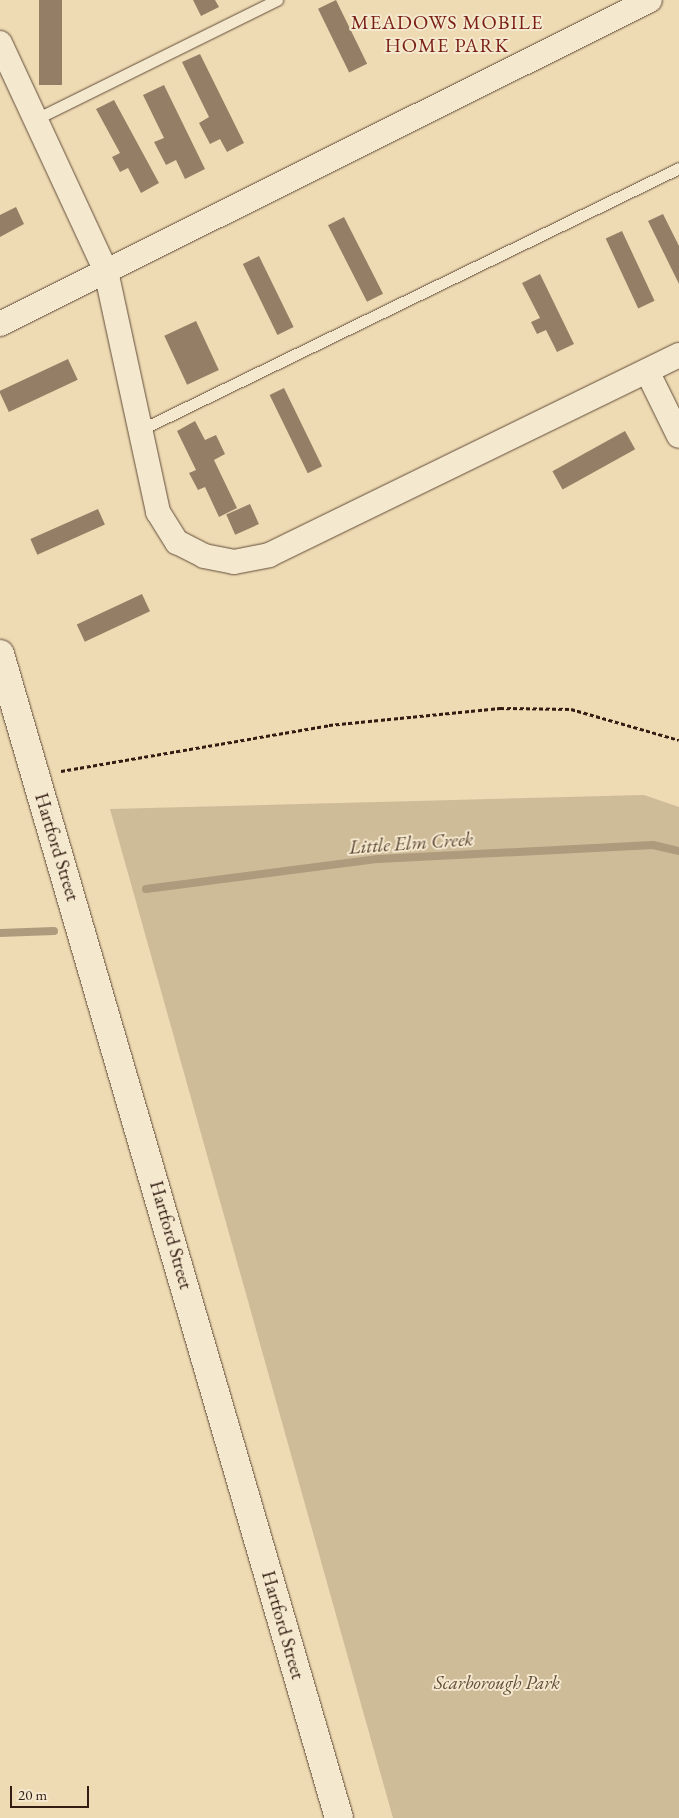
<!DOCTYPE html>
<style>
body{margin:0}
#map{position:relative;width:679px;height:1818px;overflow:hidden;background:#eedbb3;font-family:"EB Garamond",serif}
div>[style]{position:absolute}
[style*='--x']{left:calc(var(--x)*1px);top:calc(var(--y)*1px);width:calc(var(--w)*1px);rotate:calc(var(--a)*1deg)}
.green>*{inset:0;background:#cebb98}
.stream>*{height:8px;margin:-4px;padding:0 4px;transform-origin:4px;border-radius:4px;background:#ae9a7c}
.building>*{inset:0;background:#947f66;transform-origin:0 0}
.path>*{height:3px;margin-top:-1.5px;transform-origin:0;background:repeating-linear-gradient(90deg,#331c12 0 4px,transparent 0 6.5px)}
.roads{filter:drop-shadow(0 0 1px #624c3a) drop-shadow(0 0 1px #624c3a)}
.service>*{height:11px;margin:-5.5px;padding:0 5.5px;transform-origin:5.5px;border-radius:5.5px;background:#f4e8ce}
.minor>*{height:24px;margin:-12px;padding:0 12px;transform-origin:12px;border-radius:12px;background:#f4e8ce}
.tertiary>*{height:28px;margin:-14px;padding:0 14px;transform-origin:14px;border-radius:14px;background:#f4e8ce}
span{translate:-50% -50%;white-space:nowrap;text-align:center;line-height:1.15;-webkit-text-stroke:4px #f4e8ce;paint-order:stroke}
.street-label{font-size:19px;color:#331c12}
.park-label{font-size:19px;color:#624c3a;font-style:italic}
.neighbourhood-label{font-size:20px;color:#7a1f14;letter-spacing:1px}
.water-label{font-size:20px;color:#5e4837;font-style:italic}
.scale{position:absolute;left:10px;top:1786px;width:79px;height:22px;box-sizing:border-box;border:2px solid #331c12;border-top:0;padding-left:6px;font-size:15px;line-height:18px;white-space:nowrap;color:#331c12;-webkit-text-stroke:4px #f4e8ce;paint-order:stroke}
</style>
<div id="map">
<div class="green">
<div style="clip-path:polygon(644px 795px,679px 807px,679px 1818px,393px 1818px,110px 809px)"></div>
</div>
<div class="stream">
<div style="--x:146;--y:889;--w:234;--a:-7.4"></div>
<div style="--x:378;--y:859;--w:275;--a:-2.9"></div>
<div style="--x:653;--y:845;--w:27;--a:13"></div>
<div style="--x:0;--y:933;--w:54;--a:-2.1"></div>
</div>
<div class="building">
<div style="left:39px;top:0;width:23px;height:85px"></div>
<div style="clip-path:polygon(193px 0,215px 0,219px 7px,201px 16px)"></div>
<div style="left:336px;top:0;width:71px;height:20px;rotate:64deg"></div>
<div style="clip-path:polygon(200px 54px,244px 143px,227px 152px,220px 139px,210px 144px,199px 123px,209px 117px,182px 62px)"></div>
<div style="clip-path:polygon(164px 85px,205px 169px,185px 179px,176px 160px,166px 165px,154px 142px,164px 138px,143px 95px)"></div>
<div style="clip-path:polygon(114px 100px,159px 183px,141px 193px,128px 168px,120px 172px,112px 157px,120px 153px,96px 109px)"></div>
<div style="clip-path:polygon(16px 207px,24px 224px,0 237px,0 215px)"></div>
<div style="clip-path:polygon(663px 214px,679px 246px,679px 284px,648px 221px)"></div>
<div style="left:344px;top:217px;width:86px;height:18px;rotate:63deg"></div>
<div style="left:622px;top:231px;width:77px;height:18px;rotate:65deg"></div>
<div style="left:259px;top:256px;width:79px;height:18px;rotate:64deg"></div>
<div style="clip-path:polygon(540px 274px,574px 344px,557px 352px,546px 330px,537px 334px,531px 322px,540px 318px,522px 283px)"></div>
<div style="left:196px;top:321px;width:54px;height:35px;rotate:65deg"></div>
<div style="left:68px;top:359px;width:23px;height:76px;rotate:65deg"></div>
<div style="left:284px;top:388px;width:87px;height:16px;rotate:64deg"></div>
<div style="clip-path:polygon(195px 421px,205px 440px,216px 435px,225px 454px,214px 460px,237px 508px,219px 517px,205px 487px,198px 490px,189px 473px,196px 470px,177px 431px)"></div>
<div style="left:625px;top:431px;width:21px;height:83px;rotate:61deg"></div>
<div style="left:250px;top:504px;width:22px;height:26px;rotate:66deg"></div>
<div style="left:98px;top:509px;width:17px;height:74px;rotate:66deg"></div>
<div style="left:142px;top:594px;width:19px;height:72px;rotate:65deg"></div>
</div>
<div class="path">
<div style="--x:61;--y:771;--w:272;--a:-9.7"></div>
<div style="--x:329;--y:725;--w:172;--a:-5.7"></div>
<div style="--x:500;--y:708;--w:71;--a:0.8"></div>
<div style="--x:571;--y:709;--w:112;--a:16"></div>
</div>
<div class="roads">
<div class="service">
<div style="--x:36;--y:119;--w:269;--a:-26.3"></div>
<div style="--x:142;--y:429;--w:597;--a:-25.92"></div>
</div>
<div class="minor">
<div style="--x:0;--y:43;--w:251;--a:65.1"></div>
<div style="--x:106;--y:271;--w:247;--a:77.8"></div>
<div style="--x:158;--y:512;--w:36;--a:58"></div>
<div style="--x:177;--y:542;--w:30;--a:27"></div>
<div style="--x:204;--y:556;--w:31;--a:11"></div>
<div style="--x:234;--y:562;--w:36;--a:-11"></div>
<div style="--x:269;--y:555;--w:456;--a:-26"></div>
<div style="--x:0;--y:324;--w:726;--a:-26.49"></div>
<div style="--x:647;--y:371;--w:72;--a:63.8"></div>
</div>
<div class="tertiary">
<div style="--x:0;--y:654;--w:1212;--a:73.76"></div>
</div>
</div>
<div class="street-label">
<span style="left:57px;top:847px;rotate:73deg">Hartford Street</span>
<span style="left:171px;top:1235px;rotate:74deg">Hartford Street</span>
<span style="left:283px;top:1625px;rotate:74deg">Hartford Street</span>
</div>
<div class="park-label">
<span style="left:497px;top:1683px">Scarborough Park</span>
</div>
<div class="neighbourhood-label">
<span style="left:447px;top:34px">MEADOWS MOBILE<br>HOME PARK</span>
</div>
<div class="water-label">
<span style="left:411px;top:843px;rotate:-4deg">Little Elm Creek</span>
</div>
<div class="scale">20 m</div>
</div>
